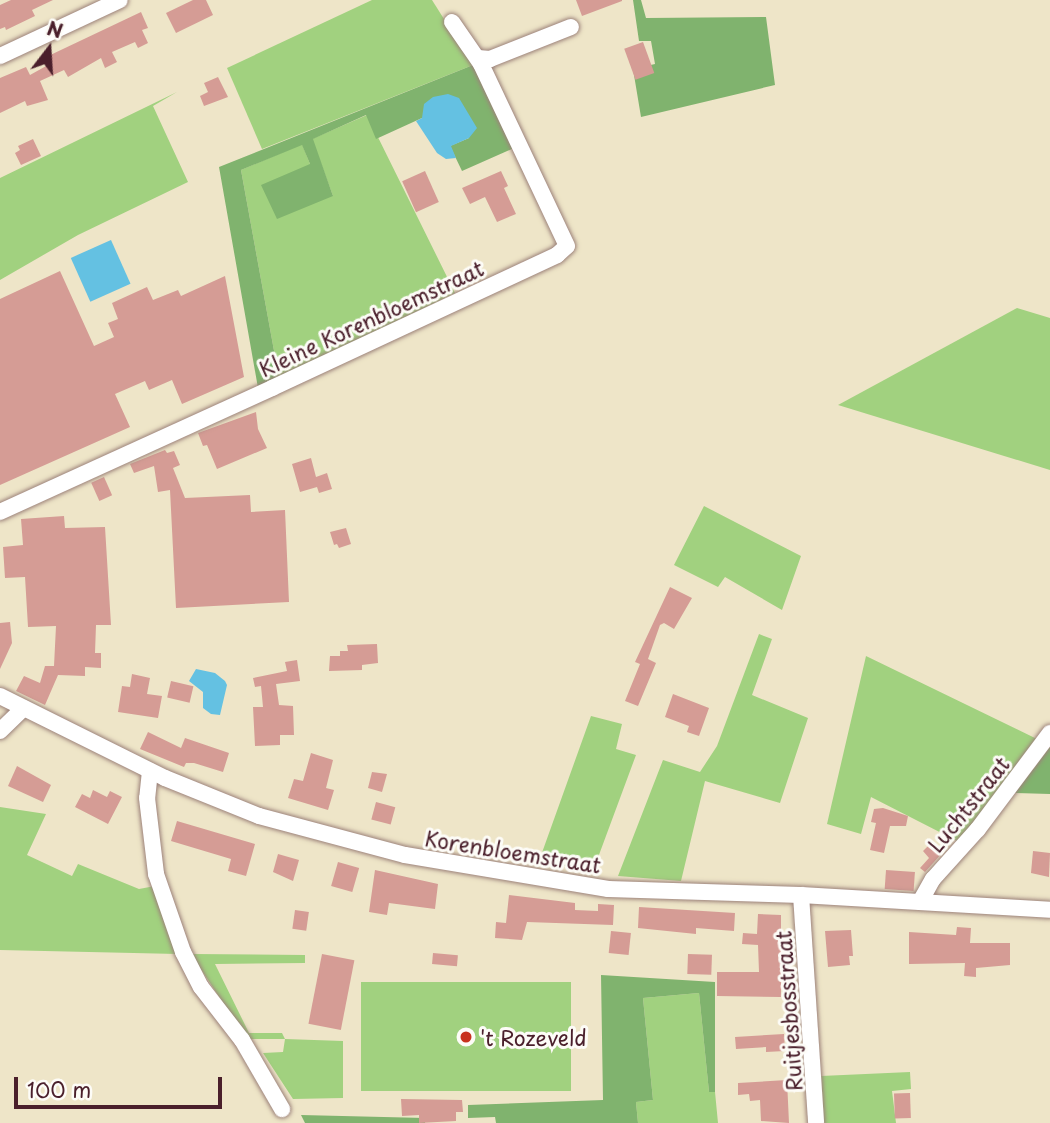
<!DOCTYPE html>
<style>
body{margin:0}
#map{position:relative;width:1050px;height:1123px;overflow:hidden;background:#eee5c8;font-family:"Playpen Sans",sans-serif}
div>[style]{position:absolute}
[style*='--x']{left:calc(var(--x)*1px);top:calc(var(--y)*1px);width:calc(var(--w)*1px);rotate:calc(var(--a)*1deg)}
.green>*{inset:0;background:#a1d17f;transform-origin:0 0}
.forest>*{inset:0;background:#80b36e}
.water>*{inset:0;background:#64c1e2;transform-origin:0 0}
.building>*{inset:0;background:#d59c95;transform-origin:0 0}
.roads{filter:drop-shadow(0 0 2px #9c827a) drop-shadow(0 0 2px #9c827a)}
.minor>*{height:16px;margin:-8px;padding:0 8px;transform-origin:8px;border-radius:8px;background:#fff}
.dots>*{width:19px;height:19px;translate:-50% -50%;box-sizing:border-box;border:4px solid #fdfcf7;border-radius:50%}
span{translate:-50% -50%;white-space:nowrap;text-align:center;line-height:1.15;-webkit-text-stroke:6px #fdfcf7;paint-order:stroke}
.street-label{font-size:21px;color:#4a1f2b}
.poi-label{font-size:21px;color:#4a1f2b}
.left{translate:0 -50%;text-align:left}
.north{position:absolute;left:14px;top:14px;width:70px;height:70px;-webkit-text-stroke:5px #fdfcf7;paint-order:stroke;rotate:17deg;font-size:19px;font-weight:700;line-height:28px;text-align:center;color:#4a1f2b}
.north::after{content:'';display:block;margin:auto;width:24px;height:32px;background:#4a1f2b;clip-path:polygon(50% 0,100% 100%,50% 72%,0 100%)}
.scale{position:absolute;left:14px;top:1077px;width:208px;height:32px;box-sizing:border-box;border:4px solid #4a1f2b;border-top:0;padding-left:9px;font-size:21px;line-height:24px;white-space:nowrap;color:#4a1f2b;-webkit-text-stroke:5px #fdfcf7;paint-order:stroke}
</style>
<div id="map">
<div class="green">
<div style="clip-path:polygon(372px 0,432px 0,473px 65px,262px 149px,227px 68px)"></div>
<div style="clip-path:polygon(177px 92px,153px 106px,188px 182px,78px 235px,0 280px,0 178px)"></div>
<div style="clip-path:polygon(367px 115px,455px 293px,279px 378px,241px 170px,302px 144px,310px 164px,333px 196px,312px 139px)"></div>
<div style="clip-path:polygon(1017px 308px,1050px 318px,1050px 470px,838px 405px)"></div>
<div style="clip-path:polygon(704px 506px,801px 556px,782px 610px,725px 577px,718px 587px,674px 565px)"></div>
<div style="clip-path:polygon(759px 634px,772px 639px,752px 695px,808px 718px,780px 803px,705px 781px,681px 881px,618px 876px,663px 760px,700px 772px,717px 746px)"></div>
<div style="clip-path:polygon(866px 656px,1039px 740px,961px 843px,871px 797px,861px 834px,827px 824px)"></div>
<div style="clip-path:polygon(591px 716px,622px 724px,616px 749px,636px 755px,593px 871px,539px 861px)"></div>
<div style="clip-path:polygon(0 807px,46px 814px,27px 855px,72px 876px,78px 864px,139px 889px,155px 886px,178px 954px,0 950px)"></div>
<div style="clip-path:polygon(191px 954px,305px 955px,305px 963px,215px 964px,249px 1033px,282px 1033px,285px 1039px,343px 1041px,343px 1098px,293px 1099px,263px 1053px,283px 1052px,285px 1039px,247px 1039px)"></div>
<div style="left:361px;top:982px;width:210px;height:109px"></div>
<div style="clip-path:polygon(699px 993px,709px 1092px,715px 1092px,718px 1123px,638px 1123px,636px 1102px,653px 1100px,643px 998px)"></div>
<div style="clip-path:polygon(910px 1072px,911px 1089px,892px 1091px,896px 1123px,823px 1123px,821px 1076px)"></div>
</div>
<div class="forest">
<div style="clip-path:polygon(633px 0,641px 0,646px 18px,766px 17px,775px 85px,641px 117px,633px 69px,655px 64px,651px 41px,639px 41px)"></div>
<div style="clip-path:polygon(473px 65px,514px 148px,462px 171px,450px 146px,469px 138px,422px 118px,376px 139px,366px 115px,313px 139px,333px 196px,277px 219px,261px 185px,310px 164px,302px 145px,241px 170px,279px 378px,258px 388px,219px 167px)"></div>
<div style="clip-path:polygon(1050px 747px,1050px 794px,1015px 793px)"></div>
<div style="clip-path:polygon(601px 975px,715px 982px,715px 1092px,709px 1092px,699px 993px,643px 998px,653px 1100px,636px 1102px,638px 1123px,496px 1123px,495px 1117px,468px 1118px,468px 1105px,603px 1100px)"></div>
<div style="clip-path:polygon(301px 1115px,425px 1118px,425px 1123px,305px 1123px)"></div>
</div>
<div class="water">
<div style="clip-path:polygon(448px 94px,459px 98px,477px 128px,469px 138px,451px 146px,456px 158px,446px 159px,437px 153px,416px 121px,422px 118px,424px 104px,433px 97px)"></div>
<div style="left:111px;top:240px;width:48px;height:44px;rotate:66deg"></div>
<div style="clip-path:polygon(196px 669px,215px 673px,225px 681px,227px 685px,220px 715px,211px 714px,203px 708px,203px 692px,189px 681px)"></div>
</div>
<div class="building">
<div style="clip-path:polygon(11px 0,53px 0,32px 10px,35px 16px,6px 30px,5px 27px,0 29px,0 5px)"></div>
<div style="clip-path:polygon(193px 0,206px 0,213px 15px,176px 33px,166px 13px)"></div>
<div style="clip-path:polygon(576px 0,622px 0,622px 1px,582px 16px)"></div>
<div style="clip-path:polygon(141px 12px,148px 28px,142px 30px,148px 43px,138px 48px,135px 42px,112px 52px,117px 62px,105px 68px,101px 58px,68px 77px,64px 70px,40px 81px,48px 100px,27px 106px,25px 101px,0 113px,0 78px,26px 67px,30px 75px,48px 65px,44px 58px)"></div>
<div style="left:643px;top:42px;width:33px;height:20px;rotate:70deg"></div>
<div style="clip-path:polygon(218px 77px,228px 97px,204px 106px,200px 96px,208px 92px,204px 83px)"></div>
<div style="clip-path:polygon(33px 139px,41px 156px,21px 165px,15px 153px,20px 150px,18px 146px)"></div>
<div style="left:425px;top:171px;width:34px;height:25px;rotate:66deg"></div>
<div style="clip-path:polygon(501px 171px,508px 186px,504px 188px,516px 214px,497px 222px,485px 197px,470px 204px,462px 188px)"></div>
<div style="clip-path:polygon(60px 271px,94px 346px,114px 337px,108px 323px,118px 319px,112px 303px,147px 287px,153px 300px,178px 290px,181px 296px,225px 276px,244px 377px,182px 404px,172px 380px,149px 390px,145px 381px,115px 394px,130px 427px,0 485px,0 299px)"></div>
<div style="clip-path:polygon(256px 412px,258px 429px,267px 448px,217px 469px,207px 445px,203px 446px,198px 433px)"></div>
<div style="clip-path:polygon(165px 450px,167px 453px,174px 451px,180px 465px,173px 468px,185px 498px,250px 495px,251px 512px,285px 510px,289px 602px,176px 608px,170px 490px,158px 492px,154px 466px,134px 473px,130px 464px)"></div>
<div style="clip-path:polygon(311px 458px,316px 477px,327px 473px,332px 489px,319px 493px,317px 487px,300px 492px,292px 464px)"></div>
<div style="left:104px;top:477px;width:20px;height:14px;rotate:66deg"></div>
<div style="clip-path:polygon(64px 516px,65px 528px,105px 527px,111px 625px,96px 625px,95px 653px,101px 653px,101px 668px,85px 667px,85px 676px,58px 675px,45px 705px,16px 691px,24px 676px,40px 683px,45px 666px,54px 666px,56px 626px,28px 627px,25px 577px,5px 578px,3px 547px,23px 545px,21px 519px)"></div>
<div style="clip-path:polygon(346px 528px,351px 544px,339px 548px,337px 544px,334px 545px,330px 532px)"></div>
<div style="clip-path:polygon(670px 587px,692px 598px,674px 629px,664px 623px,660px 625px,648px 659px,656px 663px,638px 706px,625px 701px,640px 664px,635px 662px)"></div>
<div style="clip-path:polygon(10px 622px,12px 643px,0 669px,0 623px)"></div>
<div style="clip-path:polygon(377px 644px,378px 663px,362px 665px,362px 670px,329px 671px,330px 656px,340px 656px,340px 651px,348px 651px,347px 645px)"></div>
<div style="clip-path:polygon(297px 660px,300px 681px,276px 684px,279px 705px,293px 706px,294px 735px,280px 735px,280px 745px,255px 746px,253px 707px,263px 707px,261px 686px,255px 687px,253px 678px,287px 671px,285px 662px)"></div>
<div style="clip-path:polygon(132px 674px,150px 678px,147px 694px,162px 696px,158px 718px,118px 712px,122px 686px,130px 687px)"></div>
<div style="left:171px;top:681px;width:23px;height:17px;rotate:13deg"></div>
<div style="clip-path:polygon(673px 694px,709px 708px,699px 736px,687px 732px,689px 726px,665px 717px)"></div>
<div style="clip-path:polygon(148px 732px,181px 748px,185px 738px,229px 753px,223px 772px,194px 763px,186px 763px,184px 767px,140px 749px)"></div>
<div style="clip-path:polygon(311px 753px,333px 760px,326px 788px,334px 790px,328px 810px,288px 798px,294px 779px,303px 781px)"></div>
<div style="clip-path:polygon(17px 766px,51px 785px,43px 802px,8px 786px)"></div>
<div style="clip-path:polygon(372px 772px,387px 774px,382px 792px,368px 788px)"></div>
<div style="clip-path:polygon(93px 790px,107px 797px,110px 791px,122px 797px,108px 824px,75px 807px,82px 794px,90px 798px)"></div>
<div style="left:376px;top:802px;width:20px;height:18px;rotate:15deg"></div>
<div style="clip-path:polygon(883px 808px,908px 816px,906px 826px,890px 826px,884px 853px,870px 850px,876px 823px,871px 822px,874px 809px)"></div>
<div style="clip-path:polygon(177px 821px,255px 844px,246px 876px,228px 871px,231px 859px,171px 841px)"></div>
<div style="clip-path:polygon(932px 842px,943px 852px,925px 872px,920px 868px,929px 858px,923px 851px)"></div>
<div style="clip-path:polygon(1033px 851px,1050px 853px,1049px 877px,1031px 873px)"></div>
<div style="clip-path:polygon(278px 854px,299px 860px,293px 881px,273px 872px)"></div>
<div style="left:338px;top:862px;width:22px;height:25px;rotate:16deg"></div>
<div style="clip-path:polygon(375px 870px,438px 884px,435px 909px,389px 903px,387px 915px,369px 912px)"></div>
<div style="left:886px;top:870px;width:29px;height:19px;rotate:4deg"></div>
<div style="clip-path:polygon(509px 895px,575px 903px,575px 910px,598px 911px,598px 904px,614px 905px,613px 925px,527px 922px,522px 940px,495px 938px,496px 922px,506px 923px)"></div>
<div style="clip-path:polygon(639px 907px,735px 913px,734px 931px,696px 928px,696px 934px,638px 928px)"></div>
<div style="left:295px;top:910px;width:14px;height:19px;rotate:8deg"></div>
<div style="clip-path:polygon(758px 914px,781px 915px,781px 997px,717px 996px,717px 972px,759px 972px,758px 945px,742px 944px,743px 933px,757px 934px)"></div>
<div style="clip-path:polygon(957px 927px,971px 928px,970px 943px,1010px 943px,1010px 965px,976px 968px,976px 977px,964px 976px,965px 963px,909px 964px,909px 932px,956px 935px)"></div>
<div style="clip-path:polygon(851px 930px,853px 956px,849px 956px,850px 965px,828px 967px,825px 931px)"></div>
<div style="left:611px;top:931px;width:20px;height:22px;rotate:6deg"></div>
<div style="left:433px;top:953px;width:25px;height:11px;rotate:5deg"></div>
<div style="left:322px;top:954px;width:33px;height:71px;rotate:11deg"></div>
<div style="left:688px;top:954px;width:24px;height:20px;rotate:2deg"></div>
<div style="clip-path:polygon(784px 1034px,785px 1051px,766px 1052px,766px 1047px,736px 1049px,735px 1037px)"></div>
<div style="clip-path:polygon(787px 1080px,789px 1123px,761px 1121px,760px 1100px,750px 1101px,749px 1094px,738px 1095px,738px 1083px)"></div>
<div style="left:910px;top:1093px;width:25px;height:16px;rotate:88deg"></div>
<div style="clip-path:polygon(401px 1099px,462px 1100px,463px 1112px,456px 1112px,456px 1121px,419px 1123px,419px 1115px,402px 1116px)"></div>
</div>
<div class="roads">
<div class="minor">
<div style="--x:0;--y:56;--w:132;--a:-25"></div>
<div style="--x:478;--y:58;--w:12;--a:5"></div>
<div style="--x:490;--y:59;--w:87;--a:-21.6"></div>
<div style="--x:0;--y:512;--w:299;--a:-24.5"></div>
<div style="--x:272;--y:388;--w:315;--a:-25"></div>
<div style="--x:557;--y:255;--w:13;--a:-42"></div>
<div style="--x:567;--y:246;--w:201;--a:-115.3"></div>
<div style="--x:481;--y:64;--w:51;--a:-124.6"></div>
<div style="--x:0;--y:696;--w:184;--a:26.4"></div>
<div style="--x:165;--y:778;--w:101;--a:22"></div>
<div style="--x:259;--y:816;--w:151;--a:15"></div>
<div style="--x:405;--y:855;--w:206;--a:9.5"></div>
<div style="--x:608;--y:889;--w:193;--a:1.8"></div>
<div style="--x:801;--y:895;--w:249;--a:3.4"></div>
<div style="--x:0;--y:731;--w:33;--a:-44"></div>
<div style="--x:150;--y:771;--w:27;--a:96"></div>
<div style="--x:147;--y:798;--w:77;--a:83.2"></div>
<div style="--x:156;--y:874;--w:83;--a:70.9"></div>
<div style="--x:183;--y:952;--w:39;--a:63"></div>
<div style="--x:201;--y:987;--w:67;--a:52.3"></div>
<div style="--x:242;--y:1040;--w:80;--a:59.9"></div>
<div style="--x:801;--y:895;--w:228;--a:86.2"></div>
<div style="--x:920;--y:902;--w:26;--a:-61"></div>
<div style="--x:933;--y:879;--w:67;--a:-48"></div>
<div style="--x:978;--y:829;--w:120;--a:-53.1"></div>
</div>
</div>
<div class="dots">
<div style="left:466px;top:1037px;background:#c8321e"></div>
</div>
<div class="street-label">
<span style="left:371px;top:318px;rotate:-25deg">Kleine Korenbloemstraat</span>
<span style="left:968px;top:804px;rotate:-51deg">Luchtstraat</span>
<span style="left:513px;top:851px;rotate:9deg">Korenbloemstraat</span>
<span style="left:788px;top:1011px;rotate:-94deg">Ruitjesbosstraat</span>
</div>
<div class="poi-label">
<span class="left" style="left:480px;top:1037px">'t Rozeveld</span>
</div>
<div class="north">N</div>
<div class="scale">100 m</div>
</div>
